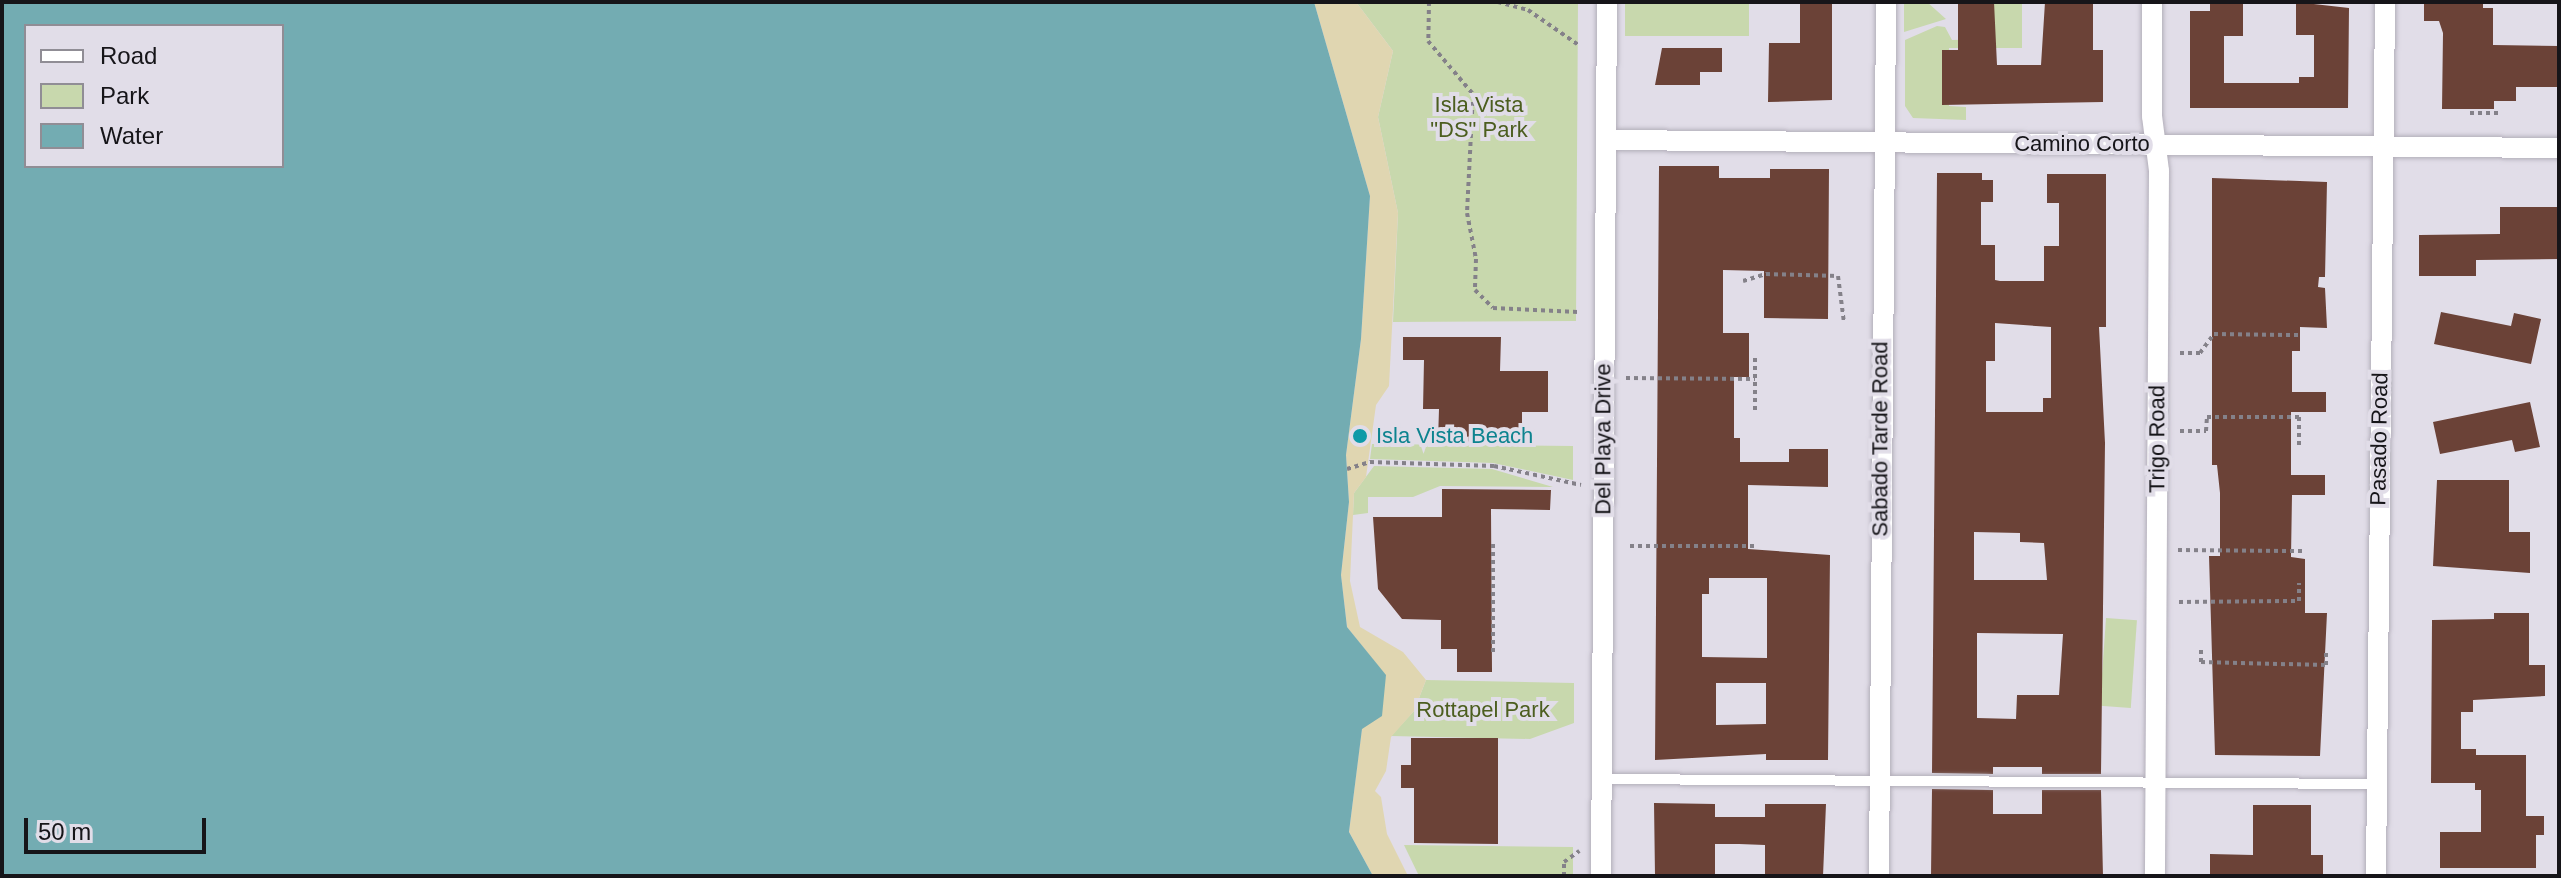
<!DOCTYPE html>
<style>
body{margin:0}
#map{position:relative;width:2561px;height:878px;overflow:hidden;background:#e1dde8;font-family:Arial,sans-serif}
div>[style]{position:absolute}
[style*='--x']{left:calc(var(--x)*1px);top:calc(var(--y)*1px);width:calc(var(--w)*1px);rotate:calc(var(--a)*1deg)}
.green>*{inset:0;background:#c8d8ad;transform-origin:0 0}
.sand>*{inset:0;background:#e0d6b1}
.water>*{inset:0;background:#73acb2}
.building>*{inset:0;background:#6b4237}
.path>*{height:4px;margin-top:-2px;transform-origin:0;background:repeating-linear-gradient(90deg,#848189 0 4px,transparent 0 8px)}
.roads{filter:drop-shadow(0 0 2px #b2aeb9) drop-shadow(0 0 2px #b2aeb9)}
.lane>*{height:10px;margin:-5px;padding:0 5px;transform-origin:5px;border-radius:5px;background:#fff}
.street>*{height:20px;margin:-10px;padding:0 10px;transform-origin:10px;border-radius:10px;background:#fff}
.dots>*{width:22px;height:22px;translate:-50% -50%;box-sizing:border-box;border:4px solid #e1dde8;border-radius:50%}
span{translate:-50% -50%;white-space:nowrap;text-align:center;line-height:1.15;-webkit-text-stroke:8px #e1dde8;paint-order:stroke}
.park-label{font-size:22px;color:#4c5e1f}
.street-label{font-size:22px;color:#161519}
.culture-label{font-size:22px;color:#0d838f}
.left{translate:0 -50%;text-align:left}
.frame{position:absolute;inset:0;border:4px solid #161519;pointer-events:none}
.legend{position:absolute;left:24px;top:24px;width:260px;height:144px;box-sizing:border-box;background:#e1dde8;border:2px solid #908d95;margin:0;padding:10px 14px;list-style:none;font-size:24px;color:#161519}
.legend li{display:flex;align-items:center;gap:16px;height:40px}
.legend b{width:40px;border:2px solid #908d95}
.scale{position:absolute;left:24px;top:818px;width:182px;height:36px;box-sizing:border-box;border:4px solid #161519;border-top:0;padding-left:10px;font-size:24px;line-height:28px;white-space:nowrap;color:#161519;-webkit-text-stroke:6px #e1dde8;paint-order:stroke}
</style>
<div id="map">
<div class="green">
<div style="clip-path:polygon(1356px 2px,1578px 2px,1576px 321px,1393px 322px,1398px 213px,1378px 117px,1393px 51px)"></div>
<div style="left:1625px;top:2px;width:124px;height:34px"></div>
<div style="clip-path:polygon(1927px 2px,1946px 19px,1904px 32px,1904px 3px)"></div>
<div style="clip-path:polygon(1993px 2px,2022px 2px,2022px 48px,1949px 48px,1949px 106px,1966px 107px,1966px 120px,1913px 118px,1905px 106px,1905px 40px,1937px 26px,1945px 27px,1952px 40px,1993px 39px)"></div>
<div style="clip-path:polygon(1372px 444px,1573px 446px,1573px 480px,1493px 463px,1370px 459px)"></div>
<div style="clip-path:polygon(1374px 466px,1492px 469px,1553px 487px,1440px 486px,1413px 497px,1368px 497px,1368px 513px,1353px 515px,1354px 493px)"></div>
<div style="left:2106px;top:618px;width:31px;height:88px;rotate:4deg"></div>
<div style="clip-path:polygon(1426px 680px,1574px 683px,1574px 723px,1530px 739px,1391px 736px,1414px 711px)"></div>
<div style="clip-path:polygon(1404px 845px,1573px 847px,1573px 876px,1419px 876px)"></div>
</div>
<div class="sand">
<div style="clip-path:polygon(1314px 2px,1356px 2px,1393px 51px,1378px 117px,1398px 213px,1389px 386px,1376px 405px,1366px 477px,1354px 493px,1350px 581px,1360px 627px,1403px 652px,1426px 680px,1414px 711px,1391px 737px,1386px 771px,1375px 791px,1381px 797px,1387px 834px,1408px 876px,1373px 876px,1349px 832px,1362px 728px,1386px 676px,1347px 627px,1341px 575px,1349px 502px,1346px 455px,1361px 339px,1370px 196px)"></div>
</div>
<div class="water">
<div style="clip-path:polygon(evenodd,2px 2px,1314px 2px,1370px 196px,1361px 339px,1346px 455px,1349px 502px,1341px 575px,1347px 627px,1386px 675px,1382px 716px,1362px 729px,1349px 832px,1373px 876px,2px 876px,2px 2px,26px 26px,282px 26px,282px 166px,26px 166px,26px 26px)"></div>
</div>
<div class="building">
<div style="clip-path:polygon(1800px 2px,1832px 2px,1832px 100px,1768px 102px,1769px 43px,1800px 43px)"></div>
<div style="clip-path:polygon(1958px 2px,1994px 2px,1997px 65px,2041px 65px,2045px 2px,2093px 2px,2093px 50px,2103px 50px,2103px 102px,1942px 105px,1942px 50px,1958px 50px)"></div>
<div style="clip-path:polygon(2210px 2px,2243px 2px,2243px 36px,2224px 36px,2224px 83px,2299px 83px,2299px 77px,2314px 77px,2314px 35px,2296px 35px,2296px 2px,2349px 8px,2348px 108px,2190px 108px,2190px 11px,2210px 11px)"></div>
<div style="clip-path:polygon(2424px 2px,2483px 2px,2483px 8px,2493px 8px,2493px 45px,2559px 46px,2559px 87px,2516px 87px,2516px 101px,2494px 101px,2494px 109px,2442px 109px,2443px 33px,2439px 21px,2424px 21px)"></div>
<div style="clip-path:polygon(1662px 48px,1722px 48px,1722px 72px,1700px 72px,1700px 85px,1655px 85px)"></div>
<div style="clip-path:polygon(evenodd,1659px 166px,1719px 166px,1719px 178px,1770px 178px,1770px 169px,1829px 169px,1828px 319px,1764px 318px,1764px 271px,1723px 270px,1723px 333px,1749px 333px,1749px 377px,1734px 377px,1734px 438px,1740px 438px,1740px 462px,1789px 462px,1789px 449px,1828px 449px,1828px 487px,1748px 485px,1748px 549px,1830px 555px,1828px 760px,1766px 760px,1766px 754px,1655px 760px,1659px 166px,1709px 578px,1767px 578px,1767px 658px,1702px 657px,1702px 594px,1709px 594px,1709px 578px,1659px 166px,1716px 683px,1766px 683px,1766px 724px,1716px 725px,1716px 683px)"></div>
<div style="clip-path:polygon(evenodd,1937px 173px,1982px 173px,1982px 180px,1993px 180px,1993px 202px,1981px 202px,1981px 245px,1995px 245px,1995px 280px,2000px 281px,2044px 281px,2044px 246px,2059px 246px,2059px 203px,2047px 203px,2047px 174px,2106px 174px,2106px 327px,2099px 327px,2105px 443px,2101px 774px,2042px 774px,2042px 767px,1993px 767px,1993px 774px,1932px 773px,1937px 173px,1995px 323px,2051px 327px,2051px 398px,2043px 398px,2043px 412px,1986px 412px,1986px 361px,1995px 361px,1995px 323px,1937px 173px,1974px 532px,2020px 533px,2020px 542px,2044px 543px,2047px 580px,1974px 580px,1974px 532px,1937px 173px,1977px 633px,2063px 634px,2059px 695px,2017px 695px,2016px 719px,1977px 718px,1977px 633px)"></div>
<div style="clip-path:polygon(2212px 178px,2327px 182px,2325px 277px,2319px 277px,2318px 287px,2325px 288px,2327px 328px,2300px 327px,2300px 351px,2292px 351px,2292px 392px,2326px 392px,2326px 412px,2291px 412px,2291px 475px,2325px 475px,2325px 495px,2292px 495px,2291px 557px,2305px 559px,2305px 613px,2327px 613px,2320px 756px,2215px 755px,2209px 556px,2220px 556px,2220px 493px,2217px 465px,2212px 465px)"></div>
<div style="clip-path:polygon(2500px 207px,2559px 207px,2559px 259px,2476px 260px,2476px 276px,2419px 276px,2419px 235px,2500px 234px)"></div>
<div style="clip-path:polygon(2441px 312px,2511px 326px,2514px 313px,2541px 319px,2531px 364px,2434px 344px)"></div>
<div style="clip-path:polygon(1403px 337px,1501px 337px,1500px 371px,1548px 371px,1548px 412px,1522px 412px,1522px 442px,1438px 441px,1439px 409px,1423px 409px,1424px 360px,1403px 360px)"></div>
<div style="clip-path:polygon(2530px 402px,2540px 447px,2515px 452px,2512px 440px,2440px 454px,2433px 422px)"></div>
<div style="clip-path:polygon(2437px 480px,2509px 480px,2509px 532px,2530px 532px,2530px 573px,2433px 566px)"></div>
<div style="clip-path:polygon(1442px 489px,1551px 490px,1550px 510px,1491px 509px,1492px 672px,1457px 672px,1457px 649px,1441px 649px,1441px 620px,1402px 619px,1378px 589px,1373px 517px,1442px 517px)"></div>
<div style="clip-path:polygon(2494px 613px,2529px 613px,2529px 665px,2545px 665px,2545px 696px,2473px 700px,2473px 712px,2461px 712px,2461px 749px,2476px 749px,2476px 755px,2526px 755px,2526px 816px,2544px 816px,2544px 835px,2536px 835px,2536px 868px,2440px 868px,2440px 832px,2481px 832px,2481px 790px,2475px 790px,2475px 783px,2431px 783px,2432px 620px,2494px 619px)"></div>
<div style="clip-path:polygon(1411px 738px,1498px 738px,1498px 844px,1414px 843px,1414px 788px,1401px 788px,1401px 765px,1411px 765px)"></div>
<div style="clip-path:polygon(1932px 789px,1993px 790px,1993px 814px,2042px 814px,2042px 790px,2101px 790px,2103px 876px,1931px 876px)"></div>
<div style="clip-path:polygon(1654px 803px,1715px 804px,1715px 817px,1765px 817px,1765px 804px,1826px 804px,1823px 876px,1765px 876px,1765px 845px,1739px 844px,1715px 844px,1715px 876px,1655px 876px)"></div>
<div style="clip-path:polygon(2253px 805px,2311px 805px,2311px 855px,2323px 855px,2323px 876px,2210px 876px,2210px 854px,2253px 855px)"></div>
</div>
<div class="path">
<div style="--x:1429;--y:2;--w:39;--a:91"></div>
<div style="--x:1428;--y:41;--w:70;--a:49.7"></div>
<div style="--x:1473;--y:94;--w:119;--a:92.9"></div>
<div style="--x:1467;--y:213;--w:47;--a:78.9"></div>
<div style="--x:1476;--y:259;--w:31;--a:92"></div>
<div style="--x:1475;--y:290;--w:25;--a:45"></div>
<div style="--x:1493;--y:308;--w:85;--a:2.7"></div>
<div style="--x:1498;--y:2;--w:31;--a:15"></div>
<div style="--x:1528;--y:10;--w:63;--a:34.7"></div>
<div style="--x:2470;--y:113;--w:30;--a:0"></div>
<div style="--x:1743;--y:281;--w:24;--a:-17"></div>
<div style="--x:1766;--y:274;--w:72;--a:1.6"></div>
<div style="--x:1838;--y:276;--w:47;--a:82.7"></div>
<div style="--x:2180;--y:353;--w:20;--a:0"></div>
<div style="--x:2200;--y:353;--w:24;--a:-54"></div>
<div style="--x:2214;--y:334;--w:87;--a:0.7"></div>
<div style="--x:1755;--y:358;--w:55;--a:90"></div>
<div style="--x:1626;--y:378;--w:129;--a:0.4"></div>
<div style="--x:2180;--y:431;--w:26;--a:0"></div>
<div style="--x:2206;--y:431;--w:14;--a:-86"></div>
<div style="--x:2207;--y:417;--w:92;--a:0"></div>
<div style="--x:2299;--y:417;--w:28;--a:90"></div>
<div style="--x:1347;--y:469;--w:24;--a:-17"></div>
<div style="--x:1370;--y:462;--w:124;--a:1.8"></div>
<div style="--x:1494;--y:466;--w:89;--a:12.3"></div>
<div style="--x:1493;--y:544;--w:110;--a:90"></div>
<div style="--x:1630;--y:546;--w:125;--a:0"></div>
<div style="--x:2178;--y:550;--w:125;--a:0.5"></div>
<div style="--x:2179;--y:602;--w:120;--a:-0.5"></div>
<div style="--x:2299;--y:601;--w:18;--a:-90"></div>
<div style="--x:2201;--y:650;--w:12;--a:90"></div>
<div style="--x:2201;--y:662;--w:125;--a:1.4"></div>
<div style="--x:2326;--y:665;--w:15;--a:-90"></div>
<div style="--x:1564;--y:876;--w:14;--a:-90"></div>
<div style="--x:1564;--y:862;--w:19;--a:-36"></div>
</div>
<div class="roads">
<div class="lane">
<div style="--x:1601;--y:779;--w:775;--a:0.37"></div>
</div>
<div class="street">
<div style="--x:2152;--y:2;--w:114;--a:90"></div>
<div style="--x:2152;--y:116;--w:55;--a:82.7"></div>
<div style="--x:2159;--y:171;--w:705;--a:90.33"></div>
<div style="--x:1606;--y:140;--w:953;--a:0.48"></div>
<div style="--x:1601;--y:876;--w:874;--a:-89.61"></div>
<div style="--x:1879;--y:876;--w:874;--a:-89.54"></div>
<div style="--x:2376;--y:876;--w:874;--a:-89.41"></div>
</div>
</div>
<div class="dots">
<div style="left:1360px;top:436px;background:#0f9aa8"></div>
</div>
<div class="park-label">
<span style="left:1479px;top:117px">Isla Vista<br>"DS" Park</span>
<span style="left:1483px;top:710px">Rottapel Park</span>
</div>
<div class="street-label">
<span style="left:2082px;top:144px">Camino Corto</span>
<span style="left:1603px;top:439px;rotate:-90deg">Del Playa Drive</span>
<span style="left:1880px;top:439px;rotate:-90deg">Sabado Tarde Road</span>
<span style="left:2157px;top:439px;rotate:-90deg">Trigo Road</span>
<span style="left:2379px;top:439px;rotate:-89deg">Pasado Road</span>
</div>
<div class="culture-label">
<span class="left" style="left:1376px;top:436px">Isla Vista Beach</span>
</div>
<div class="frame"></div>
<ul class="legend">
<li><b style="height:10px;background:#fff"></b>Road</li>
<li><b style="height:22px;background:#c8d8ad"></b>Park</li>
<li><b style="height:22px;background:#73acb2"></b>Water</li>
</ul>
<div class="scale">50 m</div>
</div>
